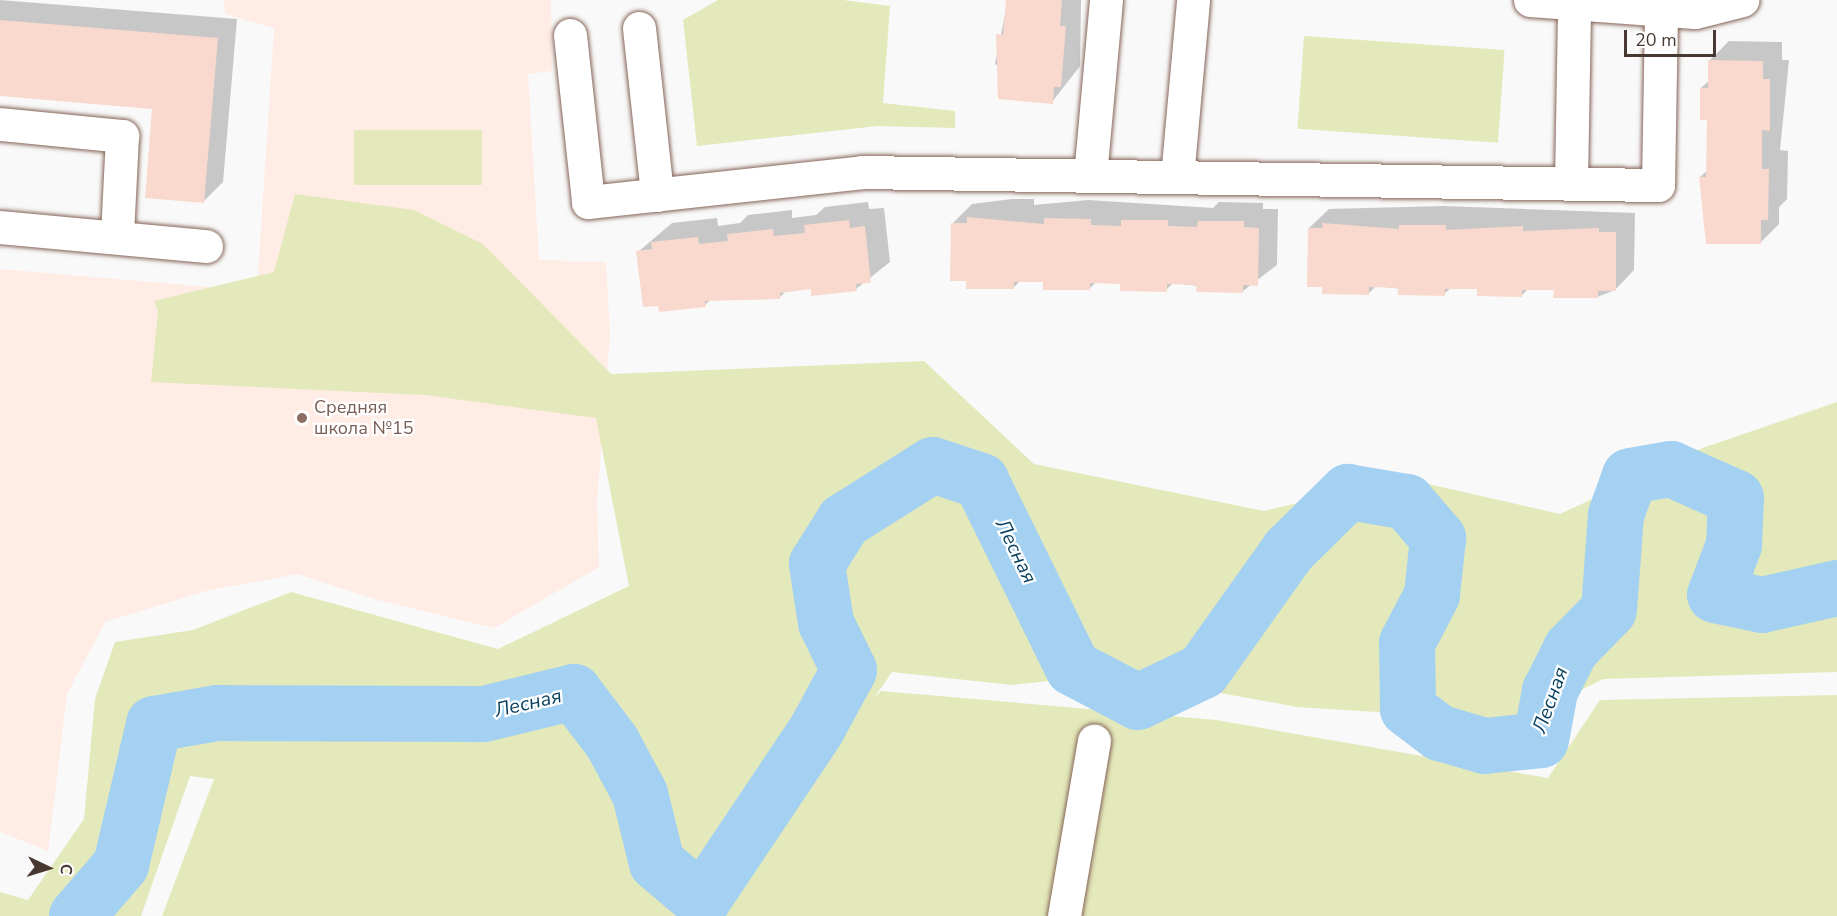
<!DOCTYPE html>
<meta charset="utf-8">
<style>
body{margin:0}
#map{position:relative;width:1837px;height:916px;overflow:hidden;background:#f9f9f9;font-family:"Nunito Sans",sans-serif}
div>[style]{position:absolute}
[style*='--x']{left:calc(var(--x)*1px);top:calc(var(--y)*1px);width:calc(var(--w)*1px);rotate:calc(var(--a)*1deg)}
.built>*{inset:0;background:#ffece5}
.green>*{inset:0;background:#e3e9ba;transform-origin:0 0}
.shadow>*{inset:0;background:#0003}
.river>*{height:56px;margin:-28px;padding:0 28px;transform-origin:28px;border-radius:28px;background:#a4d1f2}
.building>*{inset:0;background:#f9d9cd}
.roads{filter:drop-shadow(0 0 2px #866558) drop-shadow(0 0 2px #866558)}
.minor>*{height:33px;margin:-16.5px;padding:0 16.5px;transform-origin:16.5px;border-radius:16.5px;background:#fff}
.dots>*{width:16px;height:16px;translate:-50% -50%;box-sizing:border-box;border:3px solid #fff;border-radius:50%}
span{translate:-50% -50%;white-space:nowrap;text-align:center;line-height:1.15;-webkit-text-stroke:4.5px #fff;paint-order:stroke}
.education-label{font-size:18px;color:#785e54}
.left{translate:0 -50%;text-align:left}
.water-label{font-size:20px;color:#063f5f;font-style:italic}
.north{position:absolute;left:18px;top:838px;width:60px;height:60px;-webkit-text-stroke:4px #fff;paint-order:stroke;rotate:94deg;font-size:16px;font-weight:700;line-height:24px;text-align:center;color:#473832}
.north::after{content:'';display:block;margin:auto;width:21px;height:27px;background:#473832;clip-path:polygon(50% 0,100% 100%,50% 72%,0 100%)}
.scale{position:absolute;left:1624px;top:30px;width:92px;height:27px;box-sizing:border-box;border:3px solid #473832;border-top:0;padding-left:8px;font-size:18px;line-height:21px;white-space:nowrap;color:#473832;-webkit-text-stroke:4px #fff;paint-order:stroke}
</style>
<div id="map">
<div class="built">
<div style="clip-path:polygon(224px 0,551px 0,552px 71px,528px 74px,539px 260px,606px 262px,610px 335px,597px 501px,599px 567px,494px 628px,377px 600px,298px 574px,206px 591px,105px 622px,67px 694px,48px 851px,0 832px,0 269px,257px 291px,274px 28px,225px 14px)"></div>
</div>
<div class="green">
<div style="clip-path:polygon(718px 0,843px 0,890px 6px,883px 103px,955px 111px,955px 128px,878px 126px,697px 146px,683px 20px)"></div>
<div style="left:1304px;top:36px;width:201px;height:93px;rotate:4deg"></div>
<div style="left:354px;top:130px;width:128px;height:55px"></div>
<div style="clip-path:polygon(evenodd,295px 194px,414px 210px,483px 244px,611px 374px,924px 361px,1034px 464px,1264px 511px,1402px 478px,1560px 514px,1700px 449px,1837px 402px,1837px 672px,1603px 679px,1520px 721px,1297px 707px,1117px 674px,1012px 685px,892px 672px,874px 698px,881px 691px,1216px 720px,1548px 778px,1600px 700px,1837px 695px,1837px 916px,162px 916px,214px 779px,190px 776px,141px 916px,0 916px,0 892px,28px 900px,84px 819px,95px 699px,115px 642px,193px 630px,291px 592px,498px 649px,629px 586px,596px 418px,425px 395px,151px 382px,158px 311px,154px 301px,274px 272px,295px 194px,647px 838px,720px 880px,702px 901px,647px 838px)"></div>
</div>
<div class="shadow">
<div style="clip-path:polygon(0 0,237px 19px,223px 182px,204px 201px,154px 107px,0 95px)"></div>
<div style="clip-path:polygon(1008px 0,1081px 0,1080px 66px,1052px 102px,995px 64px)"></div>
<div style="clip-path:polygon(1729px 41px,1782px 42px,1782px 60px,1789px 60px,1780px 150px,1788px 151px,1787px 199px,1779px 207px,1779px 224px,1760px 243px,1700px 177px,1708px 170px,1709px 119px,1701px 88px,1710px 80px,1709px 61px)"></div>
<div style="clip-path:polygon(1012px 199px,1034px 199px,1034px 205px,1088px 200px,1213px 208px,1219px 202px,1263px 203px,1263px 209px,1278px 209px,1277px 265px,1243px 291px,1173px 283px,1166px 290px,1122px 282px,1096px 282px,1089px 289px,1045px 281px,1020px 281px,1013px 288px,952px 224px,972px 204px)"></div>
<div style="clip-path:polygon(868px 202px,869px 209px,884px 208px,890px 262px,856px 289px,812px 288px,786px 291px,780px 297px,711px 299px,705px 305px,638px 252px,672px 223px,717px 218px,718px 226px,740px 223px,748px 215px,792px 210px,792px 218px,816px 215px,825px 207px)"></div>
<div style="clip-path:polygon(1443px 206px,1635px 213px,1634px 270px,1615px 290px,1597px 297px,1555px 289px,1529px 288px,1521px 296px,1479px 288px,1452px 287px,1444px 294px,1376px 286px,1369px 293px,1323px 285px,1309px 228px,1329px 209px)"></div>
</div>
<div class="river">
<div style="--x:77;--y:916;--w:67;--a:-49.2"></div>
<div style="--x:121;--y:865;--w:145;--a:-76.8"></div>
<div style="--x:154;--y:724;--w:65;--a:-9.8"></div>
<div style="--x:218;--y:713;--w:266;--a:0.2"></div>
<div style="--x:484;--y:714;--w:93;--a:-13.7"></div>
<div style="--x:574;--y:692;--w:63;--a:52.8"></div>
<div style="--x:612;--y:742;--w:59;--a:61.7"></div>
<div style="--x:640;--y:794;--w:71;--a:76.2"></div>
<div style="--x:657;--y:863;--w:59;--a:40.2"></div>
<div style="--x:702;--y:901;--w:207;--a:-56.2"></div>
<div style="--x:817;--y:729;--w:67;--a:-61.5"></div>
<div style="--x:849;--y:670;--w:52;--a:-116.1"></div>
<div style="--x:826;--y:623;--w:60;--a:-98.7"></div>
<div style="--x:817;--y:564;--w:51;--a:-57.9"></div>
<div style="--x:844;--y:521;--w:105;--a:-32.2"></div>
<div style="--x:933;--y:465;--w:51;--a:18.4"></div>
<div style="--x:981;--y:481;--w:208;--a:63.8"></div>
<div style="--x:1073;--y:668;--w:73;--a:27.6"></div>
<div style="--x:1138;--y:702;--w:72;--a:-25.5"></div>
<div style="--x:1203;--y:671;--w:148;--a:-54.6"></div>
<div style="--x:1289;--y:550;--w:83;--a:-44.5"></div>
<div style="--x:1348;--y:492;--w:60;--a:9.6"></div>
<div style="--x:1407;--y:502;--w:48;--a:49.3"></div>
<div style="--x:1438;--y:538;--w:57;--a:96"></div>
<div style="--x:1432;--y:595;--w:54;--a:117.5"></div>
<div style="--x:1407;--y:643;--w:66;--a:89.1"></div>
<div style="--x:1408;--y:709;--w:40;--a:37"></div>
<div style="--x:1440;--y:733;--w:47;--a:16.1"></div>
<div style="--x:1485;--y:746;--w:56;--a:-6.1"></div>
<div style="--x:1541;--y:740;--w:50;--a:-79.6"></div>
<div style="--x:1550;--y:691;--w:47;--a:-63.4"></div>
<div style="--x:1571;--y:649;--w:54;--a:-45.7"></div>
<div style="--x:1609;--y:610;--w:95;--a:-85.8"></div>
<div style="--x:1616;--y:515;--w:41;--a:-70.3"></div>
<div style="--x:1630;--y:476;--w:42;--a:-9.7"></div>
<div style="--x:1671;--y:469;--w:71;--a:24"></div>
<div style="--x:1736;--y:498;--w:47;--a:92.4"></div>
<div style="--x:1734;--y:545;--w:53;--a:110.8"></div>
<div style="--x:1715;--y:595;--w:48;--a:12"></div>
<div style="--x:1762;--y:605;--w:77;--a:-12.8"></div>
</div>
<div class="building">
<div style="clip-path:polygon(1006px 0,1062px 0,1060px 26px,1066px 26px,1061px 87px,1054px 87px,1053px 104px,998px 99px,996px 34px,1003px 35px)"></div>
<div style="clip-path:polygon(0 20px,218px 38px,204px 203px,145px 198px,152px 109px,0 96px)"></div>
<div style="clip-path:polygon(1708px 60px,1763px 61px,1763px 79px,1770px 79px,1770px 131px,1762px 130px,1762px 169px,1769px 169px,1768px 220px,1761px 220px,1761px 244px,1706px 244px,1699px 177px,1706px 177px,1707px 120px,1700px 120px,1700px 88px,1708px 88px)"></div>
<div style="clip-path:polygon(967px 217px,1044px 224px,1044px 218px,1091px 219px,1091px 225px,1121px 226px,1121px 220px,1168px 220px,1168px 226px,1197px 227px,1198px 221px,1244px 221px,1244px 227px,1259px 228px,1258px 286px,1243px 285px,1243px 293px,1196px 292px,1197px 285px,1167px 284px,1167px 292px,1120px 291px,1120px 284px,1090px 283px,1090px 290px,1043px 290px,1043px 282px,1014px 282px,1014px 289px,966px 289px,966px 281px,950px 281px,951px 223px,967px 223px)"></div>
<div style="clip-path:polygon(849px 220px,850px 228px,865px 226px,871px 283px,856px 284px,857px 291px,811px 296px,811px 289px,780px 293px,780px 299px,705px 301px,706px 307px,659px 312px,658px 306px,643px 307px,636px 251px,652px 249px,651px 242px,698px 237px,699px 244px,728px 241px,727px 234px,773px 229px,774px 236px,805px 233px,804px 225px)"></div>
<div style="clip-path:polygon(1322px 223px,1399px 229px,1399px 225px,1446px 225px,1446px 230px,1523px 226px,1523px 231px,1599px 228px,1599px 232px,1616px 232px,1616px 291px,1598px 291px,1598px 298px,1553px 298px,1554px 290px,1522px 290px,1522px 297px,1477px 296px,1477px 289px,1445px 289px,1445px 296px,1398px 295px,1398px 288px,1369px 287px,1369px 295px,1322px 294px,1322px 287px,1307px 287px,1308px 228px,1323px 228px)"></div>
</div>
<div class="roads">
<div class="minor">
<div style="--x:1530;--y:0;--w:165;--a:4.2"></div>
<div style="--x:1695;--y:12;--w:49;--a:-14.3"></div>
<div style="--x:639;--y:28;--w:168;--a:83.8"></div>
<div style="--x:570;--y:35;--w:168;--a:83.8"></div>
<div style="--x:588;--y:202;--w:276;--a:-6.2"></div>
<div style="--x:862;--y:172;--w:796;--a:0.94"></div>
<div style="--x:1658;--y:185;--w:176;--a:-89"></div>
<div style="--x:0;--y:124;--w:123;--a:5.6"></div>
<div style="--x:122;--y:136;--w:99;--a:92.9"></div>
<div style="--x:1090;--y:176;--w:177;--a:-84.8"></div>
<div style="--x:1177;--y:177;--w:178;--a:-84.8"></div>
<div style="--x:1571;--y:183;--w:180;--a:-89"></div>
<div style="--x:0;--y:227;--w:207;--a:5.3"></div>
<div style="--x:1064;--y:916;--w:178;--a:-80.3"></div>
</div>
</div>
<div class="dots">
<div style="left:302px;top:418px;background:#8d6e63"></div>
</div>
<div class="education-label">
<span class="left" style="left:314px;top:418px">Средняя<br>школа №15</span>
</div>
<div class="water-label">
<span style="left:1016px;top:551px;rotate:64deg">Лесная</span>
<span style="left:1550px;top:700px;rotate:-70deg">Лесная</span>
<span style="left:528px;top:703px;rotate:-13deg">Лесная</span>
</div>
<div class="north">С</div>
<div class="scale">20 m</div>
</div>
